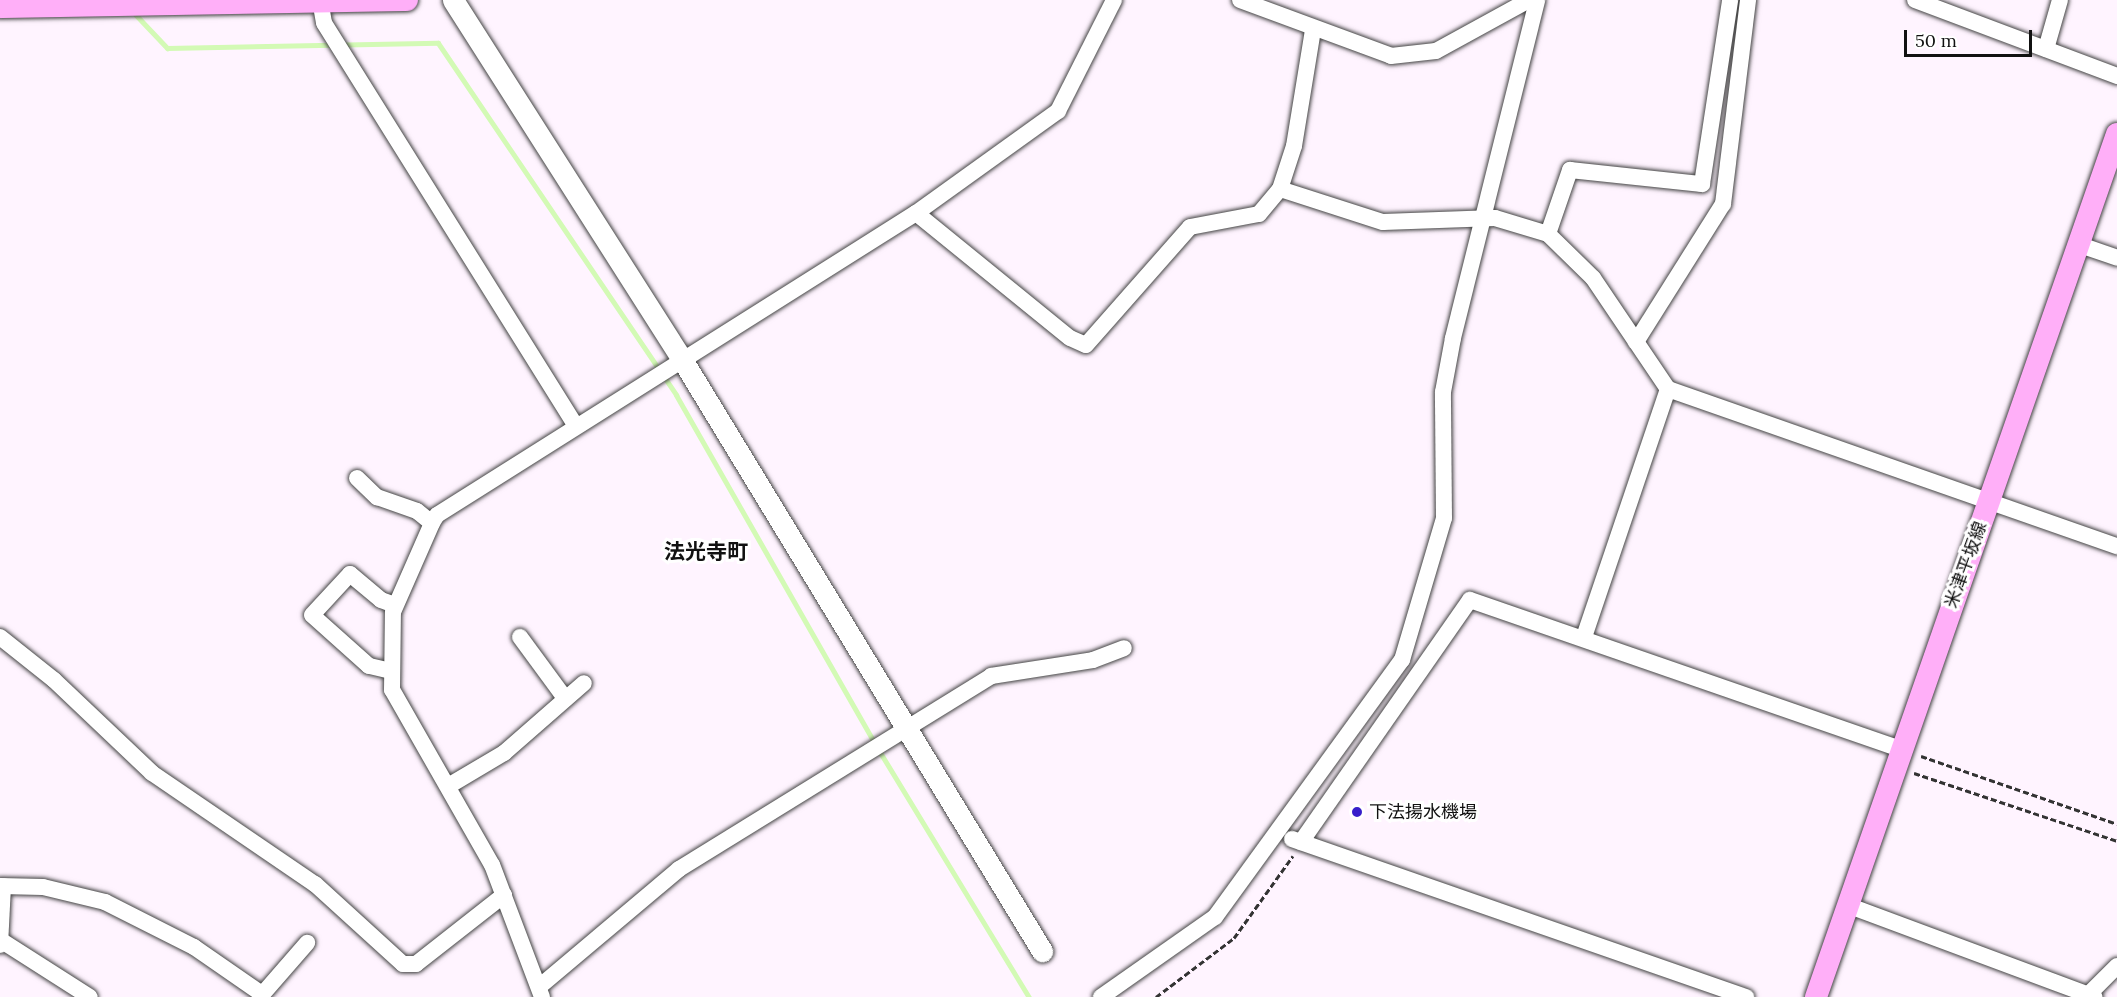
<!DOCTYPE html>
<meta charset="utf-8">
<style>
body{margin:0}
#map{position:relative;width:2117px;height:997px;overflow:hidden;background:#fff4ff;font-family:Lora,"Noto Sans JP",serif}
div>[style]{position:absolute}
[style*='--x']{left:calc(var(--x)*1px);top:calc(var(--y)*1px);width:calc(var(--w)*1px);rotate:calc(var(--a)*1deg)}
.stream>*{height:5px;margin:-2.5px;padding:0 2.5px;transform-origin:2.5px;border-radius:2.5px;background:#d3fab5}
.path>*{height:3px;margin-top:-1.5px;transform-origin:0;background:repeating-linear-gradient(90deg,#333 0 6px,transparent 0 9px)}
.roads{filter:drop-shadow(0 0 2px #444) drop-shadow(0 0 2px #444)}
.minor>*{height:16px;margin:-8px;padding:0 8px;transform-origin:8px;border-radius:8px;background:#fff}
.tertiary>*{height:21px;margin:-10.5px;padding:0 10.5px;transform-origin:10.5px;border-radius:10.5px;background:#fff}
.secondary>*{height:22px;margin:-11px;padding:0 11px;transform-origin:11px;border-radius:11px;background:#ffaff8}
.dots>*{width:16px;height:16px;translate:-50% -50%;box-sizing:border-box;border:3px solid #fff;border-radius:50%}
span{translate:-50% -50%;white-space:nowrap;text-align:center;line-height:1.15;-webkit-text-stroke:6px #fff;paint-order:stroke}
.street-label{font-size:18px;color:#111}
.poi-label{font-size:18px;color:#111}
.left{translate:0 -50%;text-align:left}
.quarter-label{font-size:21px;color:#111;font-weight:700}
.scale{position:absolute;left:1904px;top:30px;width:128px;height:27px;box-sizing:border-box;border:3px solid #111;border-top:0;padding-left:8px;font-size:18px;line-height:21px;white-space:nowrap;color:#111;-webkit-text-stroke:4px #fff;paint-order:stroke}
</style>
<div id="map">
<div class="stream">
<div style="--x:133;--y:12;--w:50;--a:46.6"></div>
<div style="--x:167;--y:48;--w:271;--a:-1.1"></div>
<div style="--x:438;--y:43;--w:425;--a:55.9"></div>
<div style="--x:676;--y:395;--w:413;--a:60.3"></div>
<div style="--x:881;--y:754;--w:285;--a:58.7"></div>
</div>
<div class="path">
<div style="--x:1921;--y:756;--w:207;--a:19.1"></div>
<div style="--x:1914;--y:773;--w:214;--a:18.5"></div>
<div style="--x:1156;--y:997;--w:98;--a:-37.1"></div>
<div style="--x:1234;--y:938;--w:101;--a:-54.3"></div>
</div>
<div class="roads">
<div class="minor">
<div style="--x:320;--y:0;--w:23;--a:80"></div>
<div style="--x:324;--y:23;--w:475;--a:58"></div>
<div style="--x:1240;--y:0;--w:161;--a:20.3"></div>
<div style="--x:1391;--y:56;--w:45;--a:-6.3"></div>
<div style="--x:1436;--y:51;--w:106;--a:-28.7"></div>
<div style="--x:1915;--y:0;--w:216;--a:20.6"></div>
<div style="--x:2046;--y:49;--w:51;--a:-74.1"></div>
<div style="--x:1280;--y:189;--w:108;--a:17.8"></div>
<div style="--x:1383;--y:222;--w:112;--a:-2"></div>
<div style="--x:1495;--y:218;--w:55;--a:16.8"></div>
<div style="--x:1548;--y:234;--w:63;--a:44.4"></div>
<div style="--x:1593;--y:278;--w:134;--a:56"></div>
<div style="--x:1668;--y:389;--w:476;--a:19.3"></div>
<div style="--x:916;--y:213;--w:198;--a:39.1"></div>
<div style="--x:1070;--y:338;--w:17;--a:24"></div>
<div style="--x:1086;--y:345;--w:157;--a:-48.6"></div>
<div style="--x:1190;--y:227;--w:70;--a:-10.7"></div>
<div style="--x:1259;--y:214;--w:33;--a:-50"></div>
<div style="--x:1280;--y:189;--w:45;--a:-72"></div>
<div style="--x:1294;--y:146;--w:118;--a:-80.7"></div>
<div style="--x:1548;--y:234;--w:68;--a:-71"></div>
<div style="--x:1570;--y:170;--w:133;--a:6.1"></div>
<div style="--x:1702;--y:184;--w:186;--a:-81.3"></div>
<div style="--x:2080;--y:245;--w:39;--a:19"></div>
<div style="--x:1636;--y:342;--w:163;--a:-57.8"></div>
<div style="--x:1723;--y:204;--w:206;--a:-83"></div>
<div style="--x:357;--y:478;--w:28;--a:44"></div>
<div style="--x:377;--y:497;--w:42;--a:19.3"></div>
<div style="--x:417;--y:511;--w:19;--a:39"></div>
<div style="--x:0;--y:637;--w:69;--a:38.5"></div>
<div style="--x:54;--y:680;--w:135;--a:43.5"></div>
<div style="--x:152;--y:773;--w:197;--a:34.3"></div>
<div style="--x:315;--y:884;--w:119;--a:42.3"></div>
<div style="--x:403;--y:964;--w:13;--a:0"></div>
<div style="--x:416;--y:964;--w:112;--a:-38.1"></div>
<div style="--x:520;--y:637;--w:74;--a:53.7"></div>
<div style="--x:1584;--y:637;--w:262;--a:-71.3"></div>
<div style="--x:391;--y:671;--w:23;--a:-167"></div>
<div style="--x:369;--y:666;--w:76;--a:-138.2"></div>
<div style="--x:312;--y:615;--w:56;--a:-47.2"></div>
<div style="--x:350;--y:574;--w:40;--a:40"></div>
<div style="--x:381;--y:600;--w:15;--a:20"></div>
<div style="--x:450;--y:785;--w:63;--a:-30.7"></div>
<div style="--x:504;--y:753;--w:106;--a:-41.2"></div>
<div style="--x:1292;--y:839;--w:481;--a:19.2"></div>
<div style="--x:1301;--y:842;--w:295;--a:-55.1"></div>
<div style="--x:1470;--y:600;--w:457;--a:19.1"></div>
<div style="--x:0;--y:886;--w:43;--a:1.3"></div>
<div style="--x:43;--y:887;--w:64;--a:13.6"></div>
<div style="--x:105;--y:902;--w:100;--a:26.8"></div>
<div style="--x:194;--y:947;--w:83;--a:34.7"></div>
<div style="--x:1847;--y:905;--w:264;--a:20.4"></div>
<div style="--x:2;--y:941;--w:104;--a:32.5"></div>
<div style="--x:0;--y:945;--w:59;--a:-87.1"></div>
<div style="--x:539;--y:987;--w:183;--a:-40.1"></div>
<div style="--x:679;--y:869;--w:367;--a:-31.7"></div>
<div style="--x:991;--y:676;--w:103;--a:-8.9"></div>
<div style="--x:1093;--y:660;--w:33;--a:-21"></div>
<div style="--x:260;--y:997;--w:72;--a:-49"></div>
<div style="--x:542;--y:997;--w:141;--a:-110.7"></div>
<div style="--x:492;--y:865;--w:202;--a:-119.7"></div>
<div style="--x:392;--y:690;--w:78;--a:-89.3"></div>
<div style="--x:393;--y:612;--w:97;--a:-66.3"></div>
<div style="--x:432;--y:523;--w:9;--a:-58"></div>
<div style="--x:437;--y:515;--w:566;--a:-32.23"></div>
<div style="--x:916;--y:213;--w:175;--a:-35.7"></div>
<div style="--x:1058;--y:111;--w:124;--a:-63.2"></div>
<div style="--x:1101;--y:997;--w:139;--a:-35.1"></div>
<div style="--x:1215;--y:917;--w:318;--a:-54"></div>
<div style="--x:1402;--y:660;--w:148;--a:-73.5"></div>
<div style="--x:1444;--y:518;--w:126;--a:-90.5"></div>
<div style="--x:1443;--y:392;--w:55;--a:-79.5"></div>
<div style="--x:1453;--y:338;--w:348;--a:-76"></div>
<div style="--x:2086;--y:997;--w:44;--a:-45"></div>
</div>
<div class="tertiary">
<div style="--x:453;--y:0;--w:428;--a:57.5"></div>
<div style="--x:683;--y:361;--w:691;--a:58.68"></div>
</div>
<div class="secondary">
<div style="--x:0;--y:7;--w:407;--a:-1"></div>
<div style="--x:1816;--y:997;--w:914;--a:-70.77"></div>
</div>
</div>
<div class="dots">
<div style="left:1357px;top:812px;background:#371ecb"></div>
</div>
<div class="street-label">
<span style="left:1966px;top:565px;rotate:-70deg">米津平坂線</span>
</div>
<div class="poi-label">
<span class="left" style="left:1369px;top:812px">下法揚水機場</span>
</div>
<div class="quarter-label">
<span style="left:706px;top:552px">法光寺町</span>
</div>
<div class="scale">50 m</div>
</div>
